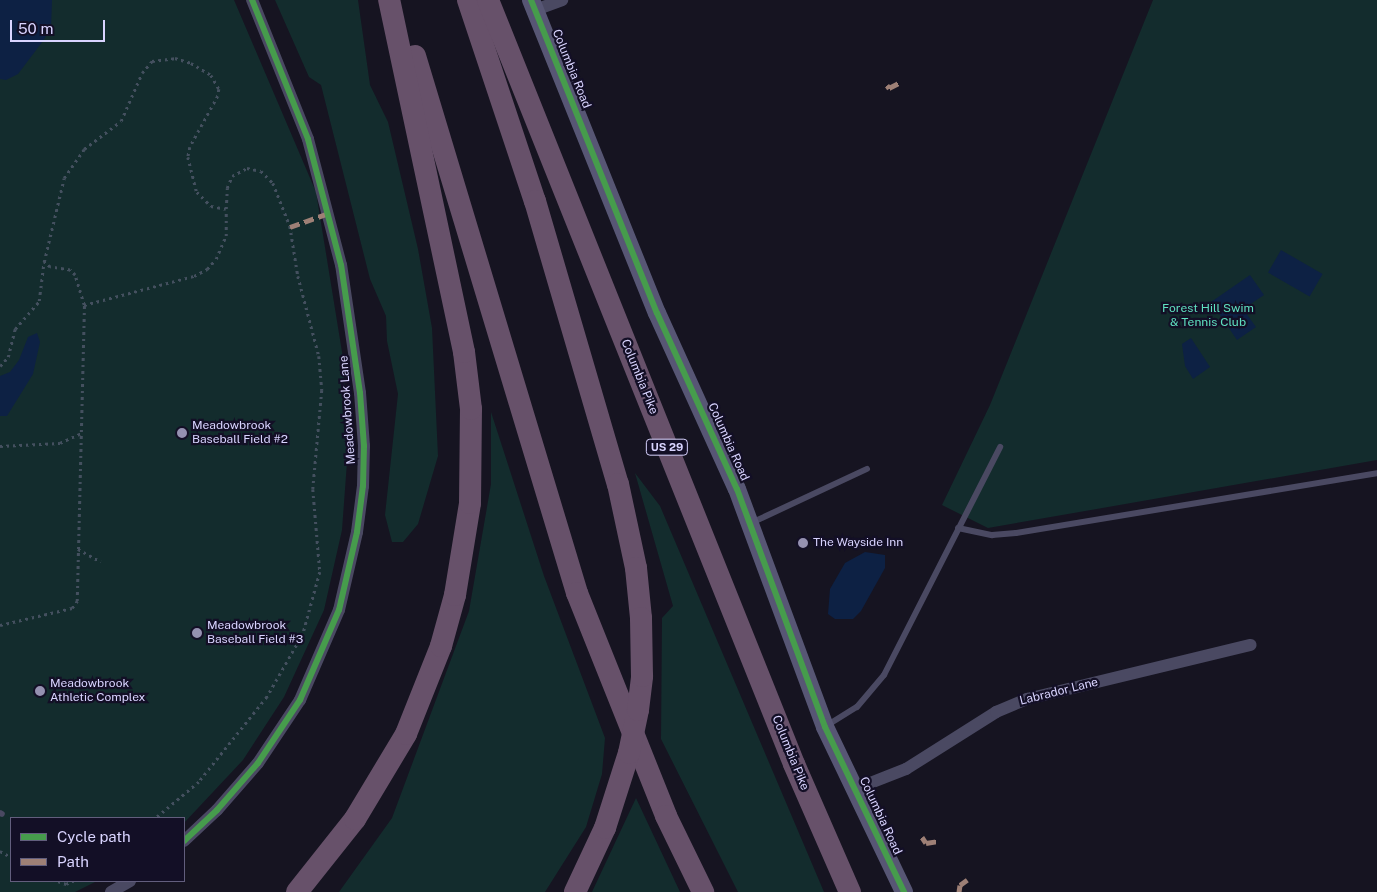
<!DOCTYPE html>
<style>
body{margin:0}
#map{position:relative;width:1377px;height:892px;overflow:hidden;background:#161421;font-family:"Public Sans",sans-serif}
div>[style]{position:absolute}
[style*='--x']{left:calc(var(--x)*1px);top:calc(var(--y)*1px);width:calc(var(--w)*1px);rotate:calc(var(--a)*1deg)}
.green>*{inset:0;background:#132c2d}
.water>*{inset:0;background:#0d2144;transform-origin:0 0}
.path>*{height:2.5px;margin-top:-1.25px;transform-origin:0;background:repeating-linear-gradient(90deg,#44505f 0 2.5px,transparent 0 6.5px)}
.lane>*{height:6px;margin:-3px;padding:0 3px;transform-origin:3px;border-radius:3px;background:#4a4962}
.street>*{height:12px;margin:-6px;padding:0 6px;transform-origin:6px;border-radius:6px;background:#4a4962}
.secondary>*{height:18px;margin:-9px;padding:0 9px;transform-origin:9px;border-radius:9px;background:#575674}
.highway>*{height:22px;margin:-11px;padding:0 11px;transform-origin:11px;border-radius:11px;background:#67516a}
.highway-bridge>*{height:22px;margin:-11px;padding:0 11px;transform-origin:11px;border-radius:11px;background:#67516a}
.quiet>*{height:5px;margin-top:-2.5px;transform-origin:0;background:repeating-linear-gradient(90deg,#9e8076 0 10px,transparent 0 15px)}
.cycleway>*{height:6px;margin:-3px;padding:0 3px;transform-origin:3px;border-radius:3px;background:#469c4c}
.dots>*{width:14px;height:14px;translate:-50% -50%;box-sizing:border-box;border:2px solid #130f26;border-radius:50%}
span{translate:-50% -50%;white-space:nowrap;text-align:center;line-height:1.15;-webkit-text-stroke:4.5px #130f26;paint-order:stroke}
.shield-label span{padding:1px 4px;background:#130f26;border:1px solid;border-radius:4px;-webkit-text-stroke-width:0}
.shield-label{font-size:11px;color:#d9d4ff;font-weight:700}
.street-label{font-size:12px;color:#d9d4ff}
.park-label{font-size:12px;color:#5fe0c0}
.poi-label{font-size:12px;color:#d9d4ff}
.left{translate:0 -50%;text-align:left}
.legend{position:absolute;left:10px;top:817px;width:175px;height:65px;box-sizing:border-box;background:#130f26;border:1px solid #625e7d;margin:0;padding:6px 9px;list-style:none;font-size:15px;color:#d9d4ff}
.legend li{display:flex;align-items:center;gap:10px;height:25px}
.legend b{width:25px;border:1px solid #625e7d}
.scale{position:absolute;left:10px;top:20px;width:95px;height:22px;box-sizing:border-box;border:2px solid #d9d4ff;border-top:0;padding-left:6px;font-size:15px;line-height:18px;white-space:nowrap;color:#d9d4ff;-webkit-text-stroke:4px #130f26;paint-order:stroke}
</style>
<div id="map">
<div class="green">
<div style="clip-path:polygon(0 0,234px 0,316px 192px,343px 358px,349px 435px,342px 530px,324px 610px,284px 697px,243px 760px,184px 823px,184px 818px,11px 818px,11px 881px,97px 881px,75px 892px,0 892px)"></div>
<div style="clip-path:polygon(275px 0,358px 0,370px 85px,388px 122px,418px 249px,432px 328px,438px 456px,418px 524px,403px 542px,392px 542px,385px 515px,398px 394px,387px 341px,386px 316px,370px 279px,321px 85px,309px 77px)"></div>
<div style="clip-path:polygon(1153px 0,1377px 0,1377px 460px,988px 528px,942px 505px,990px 405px)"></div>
<div style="clip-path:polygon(491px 412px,544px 576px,605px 738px,602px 774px,586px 827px,545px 892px,339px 892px,392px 818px,469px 611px,491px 484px)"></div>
<div style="clip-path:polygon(635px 473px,660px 506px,824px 892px,738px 892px,661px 739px,662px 618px,673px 606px)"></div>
<div style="clip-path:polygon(636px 798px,680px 892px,592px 892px)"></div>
</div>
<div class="water">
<div style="clip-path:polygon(0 0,52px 0,51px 28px,43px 41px,18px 74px,6px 80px,0 79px)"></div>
<div style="left:1281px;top:250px;width:48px;height:26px;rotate:30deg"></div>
<div style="clip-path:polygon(1250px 275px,1264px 295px,1243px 309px,1256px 327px,1237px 340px,1211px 302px)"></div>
<div style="clip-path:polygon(37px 333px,40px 342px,33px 374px,7px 416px,0 416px,0 376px,10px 372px,19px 360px,28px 337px)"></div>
<div style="clip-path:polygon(1191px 338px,1210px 367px,1193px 379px,1185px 366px,1182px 344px)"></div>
<div style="clip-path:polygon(865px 552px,885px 555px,885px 568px,861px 611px,853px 619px,835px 619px,828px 614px,830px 589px,845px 563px)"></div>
</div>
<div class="path">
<div style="--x:84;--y:305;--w:114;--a:-14.8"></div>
<div style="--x:194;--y:276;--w:15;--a:-28"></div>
<div style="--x:207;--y:269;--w:13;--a:-48"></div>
<div style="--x:216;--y:259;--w:25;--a:-67"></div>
<div style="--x:226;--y:236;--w:26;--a:-90"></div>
<div style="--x:0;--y:366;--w:12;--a:-48"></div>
<div style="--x:8;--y:357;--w:29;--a:-76"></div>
<div style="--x:15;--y:329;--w:37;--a:-49"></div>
<div style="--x:39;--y:301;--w:39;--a:-83"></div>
<div style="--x:0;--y:446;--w:60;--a:-2.9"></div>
<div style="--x:60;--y:443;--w:23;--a:-25"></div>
<div style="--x:78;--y:549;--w:26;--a:29"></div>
<div style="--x:0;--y:625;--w:74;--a:-13.3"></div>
<div style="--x:72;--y:608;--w:9;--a:-54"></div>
<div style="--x:77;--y:601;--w:296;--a:-88.6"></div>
<div style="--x:84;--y:305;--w:31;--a:-107"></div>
<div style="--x:75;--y:275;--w:7;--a:-135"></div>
<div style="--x:70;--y:270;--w:20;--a:-171"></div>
<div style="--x:50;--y:267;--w:8;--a:-140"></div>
<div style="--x:44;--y:262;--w:86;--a:-76.6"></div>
<div style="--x:64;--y:178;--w:35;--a:-55"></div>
<div style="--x:84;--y:149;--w:46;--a:-37.1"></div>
<div style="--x:121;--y:121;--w:52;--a:-66.4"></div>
<div style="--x:142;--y:73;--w:16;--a:-50"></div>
<div style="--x:152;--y:61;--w:23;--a:-7"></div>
<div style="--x:175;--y:58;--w:17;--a:17"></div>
<div style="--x:191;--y:63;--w:23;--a:31"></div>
<div style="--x:211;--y:75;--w:16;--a:60"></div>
<div style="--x:219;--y:89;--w:7;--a:98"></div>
<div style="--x:218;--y:96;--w:58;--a:118.8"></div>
<div style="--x:190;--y:147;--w:10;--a:101"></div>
<div style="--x:188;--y:157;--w:36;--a:76"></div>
<div style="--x:197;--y:192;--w:20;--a:45"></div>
<div style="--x:211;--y:206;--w:15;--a:11"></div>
<div style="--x:226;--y:209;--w:21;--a:-87"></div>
<div style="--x:227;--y:188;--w:13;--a:-67"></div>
<div style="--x:232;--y:176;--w:17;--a:-28"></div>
<div style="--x:247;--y:168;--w:14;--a:12"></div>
<div style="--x:261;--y:171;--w:17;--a:45"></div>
<div style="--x:273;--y:183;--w:46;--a:68.4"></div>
<div style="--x:290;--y:226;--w:51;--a:80.9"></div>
<div style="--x:298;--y:276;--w:83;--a:75.3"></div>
<div style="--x:319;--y:356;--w:34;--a:85"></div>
<div style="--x:322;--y:390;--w:99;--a:95.2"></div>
<div style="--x:313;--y:489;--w:83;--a:85.2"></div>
<div style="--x:320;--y:572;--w:64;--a:105.3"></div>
<div style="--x:303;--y:634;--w:73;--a:119.7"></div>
<div style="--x:267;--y:697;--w:109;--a:128.7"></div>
<div style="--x:199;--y:782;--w:56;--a:140.1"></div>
<div style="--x:0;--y:851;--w:13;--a:29"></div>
<div style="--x:58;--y:881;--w:9;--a:21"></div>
<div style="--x:66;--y:884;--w:8;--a:-23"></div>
</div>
<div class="lane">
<div style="--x:751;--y:523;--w:128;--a:-25"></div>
<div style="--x:958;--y:528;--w:35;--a:12"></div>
<div style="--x:992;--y:535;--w:24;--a:-5"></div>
<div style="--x:1016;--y:533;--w:366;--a:-9.4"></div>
<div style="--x:826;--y:726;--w:36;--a:-32"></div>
<div style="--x:857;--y:707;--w:42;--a:-49.8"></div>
<div style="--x:884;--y:675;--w:256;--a:-63"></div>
<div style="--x:0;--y:813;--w:2;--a:27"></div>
</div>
<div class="street">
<div style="--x:535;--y:10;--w:29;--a:-20"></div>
<div style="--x:855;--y:789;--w:55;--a:-21.4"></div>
<div style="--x:906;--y:769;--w:107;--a:-32.3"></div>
<div style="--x:996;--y:712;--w:34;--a:-23"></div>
<div style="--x:1027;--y:699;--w:230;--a:-13.6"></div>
<div style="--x:184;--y:841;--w:45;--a:-43.2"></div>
<div style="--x:217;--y:810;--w:62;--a:-48.9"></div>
<div style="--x:258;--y:763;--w:76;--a:-56.3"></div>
<div style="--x:300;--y:700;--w:98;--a:-66.6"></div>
<div style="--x:339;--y:610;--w:80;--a:-77"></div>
<div style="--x:357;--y:532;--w:46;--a:-82.6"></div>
<div style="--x:363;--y:486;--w:40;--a:-88.6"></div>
<div style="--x:364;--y:446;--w:53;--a:-94.3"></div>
<div style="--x:360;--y:393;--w:129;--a:-98.4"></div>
<div style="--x:341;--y:265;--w:130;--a:-104.7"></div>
<div style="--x:308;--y:139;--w:150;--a:-111.9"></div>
<div style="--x:111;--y:892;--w:22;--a:-30"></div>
</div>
<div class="secondary">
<div style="--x:531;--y:0;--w:337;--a:68.1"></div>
<div style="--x:657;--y:313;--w:193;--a:65.6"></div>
<div style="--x:737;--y:489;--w:254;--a:69.7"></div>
<div style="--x:825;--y:727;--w:183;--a:64.4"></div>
</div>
<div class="highway">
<div style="--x:468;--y:0;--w:212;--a:71.6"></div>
<div style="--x:535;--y:201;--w:295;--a:73.7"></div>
<div style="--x:618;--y:484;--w:86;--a:77.9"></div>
<div style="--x:636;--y:568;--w:50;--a:84.3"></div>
<div style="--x:488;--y:0;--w:823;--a:68.17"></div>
<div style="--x:794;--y:764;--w:140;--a:66.4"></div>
<div style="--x:415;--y:56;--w:561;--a:73.21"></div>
<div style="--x:577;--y:593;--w:240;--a:68.2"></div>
<div style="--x:666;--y:816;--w:85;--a:64"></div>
<div style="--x:297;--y:892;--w:93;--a:-51.5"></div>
<div style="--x:355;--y:819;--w:99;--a:-59"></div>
<div style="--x:406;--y:734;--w:95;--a:-68.3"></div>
<div style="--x:441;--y:646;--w:53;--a:-74.6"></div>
<div style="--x:455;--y:595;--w:93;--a:-80.7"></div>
<div style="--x:470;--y:503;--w:94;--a:-89.4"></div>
<div style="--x:471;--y:409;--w:57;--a:-97"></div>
<div style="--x:464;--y:352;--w:360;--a:-102"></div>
<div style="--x:575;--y:892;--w:71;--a:-64.9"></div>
</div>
<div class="highway-bridge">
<div style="--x:605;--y:828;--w:79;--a:-72.3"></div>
<div style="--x:629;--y:753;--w:44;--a:-78.2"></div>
<div style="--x:638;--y:710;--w:34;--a:-83"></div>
<div style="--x:642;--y:676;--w:58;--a:-91"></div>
</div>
<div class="quiet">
<div style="--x:887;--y:85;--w:4;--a:56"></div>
<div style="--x:889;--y:88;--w:11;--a:-27"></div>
<div style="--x:290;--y:227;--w:41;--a:-19.7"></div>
<div style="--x:922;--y:837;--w:7;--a:56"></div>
<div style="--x:926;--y:843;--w:12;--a:-9"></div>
<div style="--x:959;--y:892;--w:7;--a:-82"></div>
<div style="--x:960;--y:885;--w:9;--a:-36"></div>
</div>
<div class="cycleway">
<div style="--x:531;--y:0;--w:337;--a:68.1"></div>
<div style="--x:657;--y:313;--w:193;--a:65.6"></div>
<div style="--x:737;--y:489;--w:254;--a:69.7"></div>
<div style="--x:825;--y:727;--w:183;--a:64.4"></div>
<div style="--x:184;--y:841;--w:45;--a:-43.2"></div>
<div style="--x:217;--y:810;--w:62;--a:-48.9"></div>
<div style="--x:258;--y:763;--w:76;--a:-56.3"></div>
<div style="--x:300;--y:700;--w:98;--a:-66.6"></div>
<div style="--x:339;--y:610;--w:80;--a:-77"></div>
<div style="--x:357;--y:532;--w:46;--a:-82.6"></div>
<div style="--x:363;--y:486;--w:40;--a:-88.6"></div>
<div style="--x:364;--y:446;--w:53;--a:-94.3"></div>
<div style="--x:360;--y:393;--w:129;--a:-98.4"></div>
<div style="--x:341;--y:265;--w:130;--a:-104.7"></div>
<div style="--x:308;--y:139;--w:150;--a:-111.9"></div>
</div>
<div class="dots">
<div style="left:182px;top:433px;background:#9591b1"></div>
<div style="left:803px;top:543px;background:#9591b1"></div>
<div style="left:197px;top:633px;background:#9591b1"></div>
<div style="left:40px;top:691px;background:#9591b1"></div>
</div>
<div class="shield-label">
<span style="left:667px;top:447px">US 29</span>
</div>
<div class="street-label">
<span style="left:571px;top:69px;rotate:68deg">Columbia Road</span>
<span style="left:639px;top:377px;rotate:68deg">Columbia Pike</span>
<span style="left:348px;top:410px;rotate:-94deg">Meadowbrook Lane</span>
<span style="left:728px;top:442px;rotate:66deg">Columbia Road</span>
<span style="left:1059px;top:692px;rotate:-14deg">Labrador Lane</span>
<span style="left:790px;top:753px;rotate:68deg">Columbia Pike</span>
<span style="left:880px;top:816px;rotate:65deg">Columbia Road</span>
</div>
<div class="park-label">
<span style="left:1208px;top:316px">Forest Hill Swim<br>&amp; Tennis Club</span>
</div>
<div class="poi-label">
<span class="left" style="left:192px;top:433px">Meadowbrook<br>Baseball Field #2</span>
<span class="left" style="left:813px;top:543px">The Wayside Inn</span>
<span class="left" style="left:207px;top:633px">Meadowbrook<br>Baseball Field #3</span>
<span class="left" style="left:50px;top:691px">Meadowbrook<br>Athletic Complex</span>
</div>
<ul class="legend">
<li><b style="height:6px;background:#469c4c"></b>Cycle path</li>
<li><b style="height:6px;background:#9e8076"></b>Path</li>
</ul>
<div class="scale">50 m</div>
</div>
